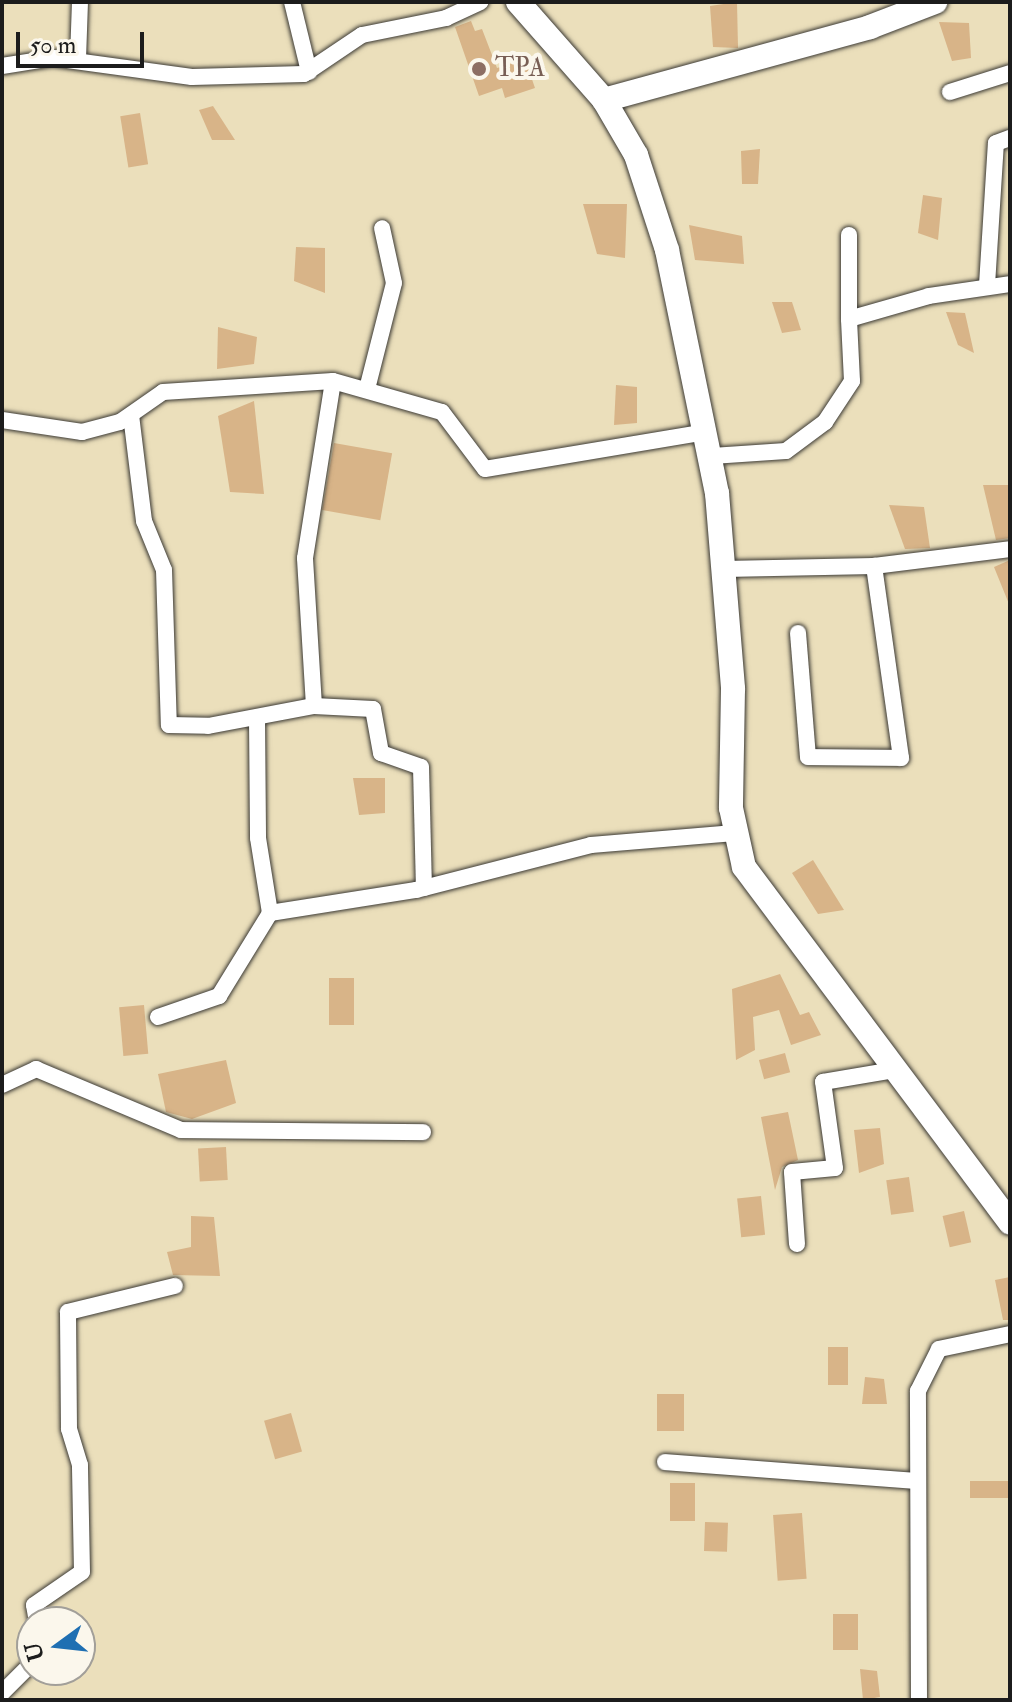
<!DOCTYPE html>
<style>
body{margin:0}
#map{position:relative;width:1012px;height:1702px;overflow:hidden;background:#ebdfbb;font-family:"IM FELL Double Pica",serif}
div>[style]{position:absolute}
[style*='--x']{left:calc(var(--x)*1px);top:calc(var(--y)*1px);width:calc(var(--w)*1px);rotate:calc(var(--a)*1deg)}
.building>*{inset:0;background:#d8b488;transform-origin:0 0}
.roads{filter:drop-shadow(0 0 2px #3b3934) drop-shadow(0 0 2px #3b3934)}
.street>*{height:16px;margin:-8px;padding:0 8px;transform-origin:8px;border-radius:8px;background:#fff}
.secondary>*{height:24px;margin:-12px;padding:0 12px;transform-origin:12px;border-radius:12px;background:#fff}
.dots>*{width:22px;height:22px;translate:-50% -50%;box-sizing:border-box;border:4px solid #fbf7ec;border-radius:50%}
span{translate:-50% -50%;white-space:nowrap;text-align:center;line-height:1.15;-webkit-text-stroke:8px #fbf7ec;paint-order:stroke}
.education-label{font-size:26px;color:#785e54}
.left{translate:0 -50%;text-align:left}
.frame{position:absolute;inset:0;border:4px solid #1c1c1c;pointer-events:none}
.north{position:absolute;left:16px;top:1606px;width:80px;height:80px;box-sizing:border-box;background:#fbf7ec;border:2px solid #a29f99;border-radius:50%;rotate:255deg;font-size:22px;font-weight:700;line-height:32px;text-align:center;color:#1c1c1c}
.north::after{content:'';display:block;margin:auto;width:28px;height:36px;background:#1f6fb2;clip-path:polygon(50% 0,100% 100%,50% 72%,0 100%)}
.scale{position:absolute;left:16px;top:32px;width:128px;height:36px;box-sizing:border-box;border:4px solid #1c1c1c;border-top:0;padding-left:10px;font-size:24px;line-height:28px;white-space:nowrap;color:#1c1c1c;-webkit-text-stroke:6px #fbf7ec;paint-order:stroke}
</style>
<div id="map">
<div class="building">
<div style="clip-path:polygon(737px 2px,738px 48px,713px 47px,710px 6px)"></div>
<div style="clip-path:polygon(471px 21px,475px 31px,482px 29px,497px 68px,525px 59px,535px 88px,505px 98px,502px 88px,479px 96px,455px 27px)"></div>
<div style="clip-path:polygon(939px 22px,969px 23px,971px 58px,952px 61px)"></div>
<div style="clip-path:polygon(213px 106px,235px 140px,212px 140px,199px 110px)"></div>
<div style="left:140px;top:113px;width:52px;height:20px;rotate:81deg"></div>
<div style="clip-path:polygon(760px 149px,758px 184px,742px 184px,741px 151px)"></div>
<div style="clip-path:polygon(923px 195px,942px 198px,938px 240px,918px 233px)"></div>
<div style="clip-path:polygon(583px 204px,627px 204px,625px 258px,597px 254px)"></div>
<div style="clip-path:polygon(689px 225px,742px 236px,744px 264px,695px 260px)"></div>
<div style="clip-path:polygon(296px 247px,325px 248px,325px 293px,294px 281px)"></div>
<div style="clip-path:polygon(772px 302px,792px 302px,801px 330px,782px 333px)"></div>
<div style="clip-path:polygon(946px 312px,965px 313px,974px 353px,958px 345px)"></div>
<div style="clip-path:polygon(218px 327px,257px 337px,254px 364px,217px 369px)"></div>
<div style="clip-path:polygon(616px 385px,637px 387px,637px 423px,614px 425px)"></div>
<div style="clip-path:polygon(254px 401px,264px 494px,230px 492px,218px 416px)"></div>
<div style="left:334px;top:443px;width:59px;height:68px;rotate:10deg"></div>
<div style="clip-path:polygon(983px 485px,1008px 485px,1010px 538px,996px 540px)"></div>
<div style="clip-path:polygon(889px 505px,924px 507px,930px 548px,905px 549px)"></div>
<div style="clip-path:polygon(1010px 560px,1010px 604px,1009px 604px,994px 567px)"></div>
<div style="clip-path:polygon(353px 778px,385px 778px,385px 813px,359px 815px)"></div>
<div style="clip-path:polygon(813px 860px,844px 910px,818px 914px,792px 873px)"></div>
<div style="clip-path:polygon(780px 974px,800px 1015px,809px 1012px,821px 1035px,791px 1045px,779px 1010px,753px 1017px,755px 1050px,736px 1060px,732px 989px)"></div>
<div style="left:329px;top:978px;width:25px;height:47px"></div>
<div style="left:144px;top:1005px;width:49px;height:25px;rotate:85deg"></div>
<div style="left:785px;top:1053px;width:20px;height:27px;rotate:75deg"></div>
<div style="clip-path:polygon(226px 1060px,236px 1103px,192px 1119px,166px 1112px,158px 1074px)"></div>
<div style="clip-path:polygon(788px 1112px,798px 1160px,782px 1167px,775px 1190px,761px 1117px)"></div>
<div style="clip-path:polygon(880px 1128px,884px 1164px,859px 1173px,854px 1130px)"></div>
<div style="left:226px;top:1147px;width:33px;height:28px;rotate:87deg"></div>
<div style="left:909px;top:1177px;width:35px;height:23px;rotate:82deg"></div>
<div style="left:761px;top:1196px;width:39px;height:24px;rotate:84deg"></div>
<div style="left:964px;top:1211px;width:32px;height:22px;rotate:77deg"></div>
<div style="clip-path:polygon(191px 1216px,214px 1217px,220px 1276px,173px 1275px,167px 1252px,191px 1247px)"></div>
<div style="clip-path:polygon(1010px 1277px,1010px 1320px,1003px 1320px,995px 1280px)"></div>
<div style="left:828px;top:1347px;width:20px;height:38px"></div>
<div style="clip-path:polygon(865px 1377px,884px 1379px,887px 1404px,862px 1404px)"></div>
<div style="left:657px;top:1394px;width:27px;height:37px"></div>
<div style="left:291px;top:1413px;width:40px;height:28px;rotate:74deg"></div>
<div style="left:1010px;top:1481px;width:17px;height:40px;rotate:90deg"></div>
<div style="left:670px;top:1483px;width:25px;height:38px"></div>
<div style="left:802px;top:1513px;width:66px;height:29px;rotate:86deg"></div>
<div style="left:705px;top:1522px;width:23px;height:29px;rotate:2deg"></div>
<div style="left:833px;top:1614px;width:25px;height:36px"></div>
<div style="clip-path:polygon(860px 1669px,877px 1671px,880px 1697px,863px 1700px)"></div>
</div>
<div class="roads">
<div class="street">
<div style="--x:292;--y:2;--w:72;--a:76.3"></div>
<div style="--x:78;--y:59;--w:57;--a:-88"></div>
<div style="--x:2;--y:66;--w:52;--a:-8.9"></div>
<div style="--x:53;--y:58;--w:140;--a:7.8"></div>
<div style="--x:192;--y:77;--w:112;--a:-1.5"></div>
<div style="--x:304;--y:74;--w:70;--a:-33.9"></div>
<div style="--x:362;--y:35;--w:86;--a:-11.4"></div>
<div style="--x:446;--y:18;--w:38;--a:-25"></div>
<div style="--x:950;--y:92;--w:63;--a:-17.6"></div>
<div style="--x:987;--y:285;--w:142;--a:-86.4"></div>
<div style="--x:996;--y:143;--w:15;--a:-20"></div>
<div style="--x:849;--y:319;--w:84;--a:-90"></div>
<div style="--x:367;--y:389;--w:109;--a:-75.7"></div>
<div style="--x:394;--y:283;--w:56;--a:-102.3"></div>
<div style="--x:131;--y:415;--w:107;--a:83"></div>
<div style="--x:144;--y:521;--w:53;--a:67.8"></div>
<div style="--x:164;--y:570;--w:155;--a:88.2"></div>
<div style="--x:169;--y:725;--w:39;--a:1"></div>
<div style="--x:208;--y:726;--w:108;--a:-10.7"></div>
<div style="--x:314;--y:706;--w:59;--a:2.9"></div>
<div style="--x:373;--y:709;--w:45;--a:79.7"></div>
<div style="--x:381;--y:753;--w:42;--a:19.3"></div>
<div style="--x:421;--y:767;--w:121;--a:88.6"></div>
<div style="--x:2;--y:420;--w:81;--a:8.5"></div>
<div style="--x:82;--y:432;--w:39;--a:-15"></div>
<div style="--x:120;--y:422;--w:52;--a:-34.9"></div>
<div style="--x:163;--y:392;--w:170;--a:-3.7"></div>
<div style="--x:333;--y:381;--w:113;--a:15.9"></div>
<div style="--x:442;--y:412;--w:71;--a:53"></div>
<div style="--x:485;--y:469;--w:225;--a:-9.5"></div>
<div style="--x:712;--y:456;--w:74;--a:-3.9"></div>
<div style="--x:786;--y:451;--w:49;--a:-36.6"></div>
<div style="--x:825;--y:422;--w:49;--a:-56.6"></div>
<div style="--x:852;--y:381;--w:62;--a:-92.8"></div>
<div style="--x:849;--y:319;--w:83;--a:-16"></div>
<div style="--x:929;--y:296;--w:82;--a:-8.4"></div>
<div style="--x:724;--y:569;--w:150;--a:-1.1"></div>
<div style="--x:874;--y:566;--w:137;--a:-7.1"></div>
<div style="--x:798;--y:633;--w:124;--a:85.4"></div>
<div style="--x:808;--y:757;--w:93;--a:0.6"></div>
<div style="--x:901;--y:758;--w:194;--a:-98"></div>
<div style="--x:314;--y:706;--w:148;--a:-93.5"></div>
<div style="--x:305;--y:558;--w:179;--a:-81"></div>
<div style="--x:257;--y:719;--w:119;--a:89.5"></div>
<div style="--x:258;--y:838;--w:76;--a:80.9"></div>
<div style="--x:270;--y:913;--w:148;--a:-9"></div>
<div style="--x:416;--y:890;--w:181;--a:-14.4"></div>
<div style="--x:591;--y:845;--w:144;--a:-4.8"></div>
<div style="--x:158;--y:1017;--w:65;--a:-19"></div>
<div style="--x:219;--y:996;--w:97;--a:-58.4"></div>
<div style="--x:2;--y:1085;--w:38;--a:-25"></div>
<div style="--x:36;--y:1069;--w:157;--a:22.8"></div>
<div style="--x:181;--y:1130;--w:242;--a:0.5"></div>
<div style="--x:797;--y:1244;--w:72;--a:-94"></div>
<div style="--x:792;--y:1172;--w:43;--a:-5.3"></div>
<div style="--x:835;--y:1168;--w:87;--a:-97.9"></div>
<div style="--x:823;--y:1082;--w:72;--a:-9.6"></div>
<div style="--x:665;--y:1462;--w:251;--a:4.3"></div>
<div style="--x:37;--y:1622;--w:17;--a:-100"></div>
<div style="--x:34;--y:1605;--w:58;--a:-34.5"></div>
<div style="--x:82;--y:1572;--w:107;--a:-91.1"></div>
<div style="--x:80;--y:1465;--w:38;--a:-107"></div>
<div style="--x:69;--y:1429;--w:117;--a:-90.5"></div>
<div style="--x:68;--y:1312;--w:110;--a:-13.7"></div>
<div style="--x:2;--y:1693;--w:42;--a:-45"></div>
<div style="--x:919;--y:1700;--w:309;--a:-90.2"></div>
<div style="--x:918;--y:1391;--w:47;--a:-63.4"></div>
<div style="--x:939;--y:1349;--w:73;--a:-11.9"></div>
</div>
<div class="secondary">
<div style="--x:518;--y:2;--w:130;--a:48.7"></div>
<div style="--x:604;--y:100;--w:64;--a:59.8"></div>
<div style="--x:636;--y:155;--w:100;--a:71.9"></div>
<div style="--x:667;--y:250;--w:248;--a:78.4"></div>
<div style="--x:717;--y:493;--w:197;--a:85.3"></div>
<div style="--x:733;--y:689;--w:119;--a:91"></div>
<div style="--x:731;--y:808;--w:60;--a:77.6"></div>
<div style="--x:744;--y:867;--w:444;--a:53.2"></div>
<div style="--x:604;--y:100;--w:276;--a:-15.3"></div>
<div style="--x:870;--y:27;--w:70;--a:-21"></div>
</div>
</div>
<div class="dots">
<div style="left:479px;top:69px;background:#8d6e63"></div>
</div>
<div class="education-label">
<span class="left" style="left:495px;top:69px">TPA</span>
</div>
<div class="frame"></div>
<div class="north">U</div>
<div class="scale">50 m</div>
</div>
